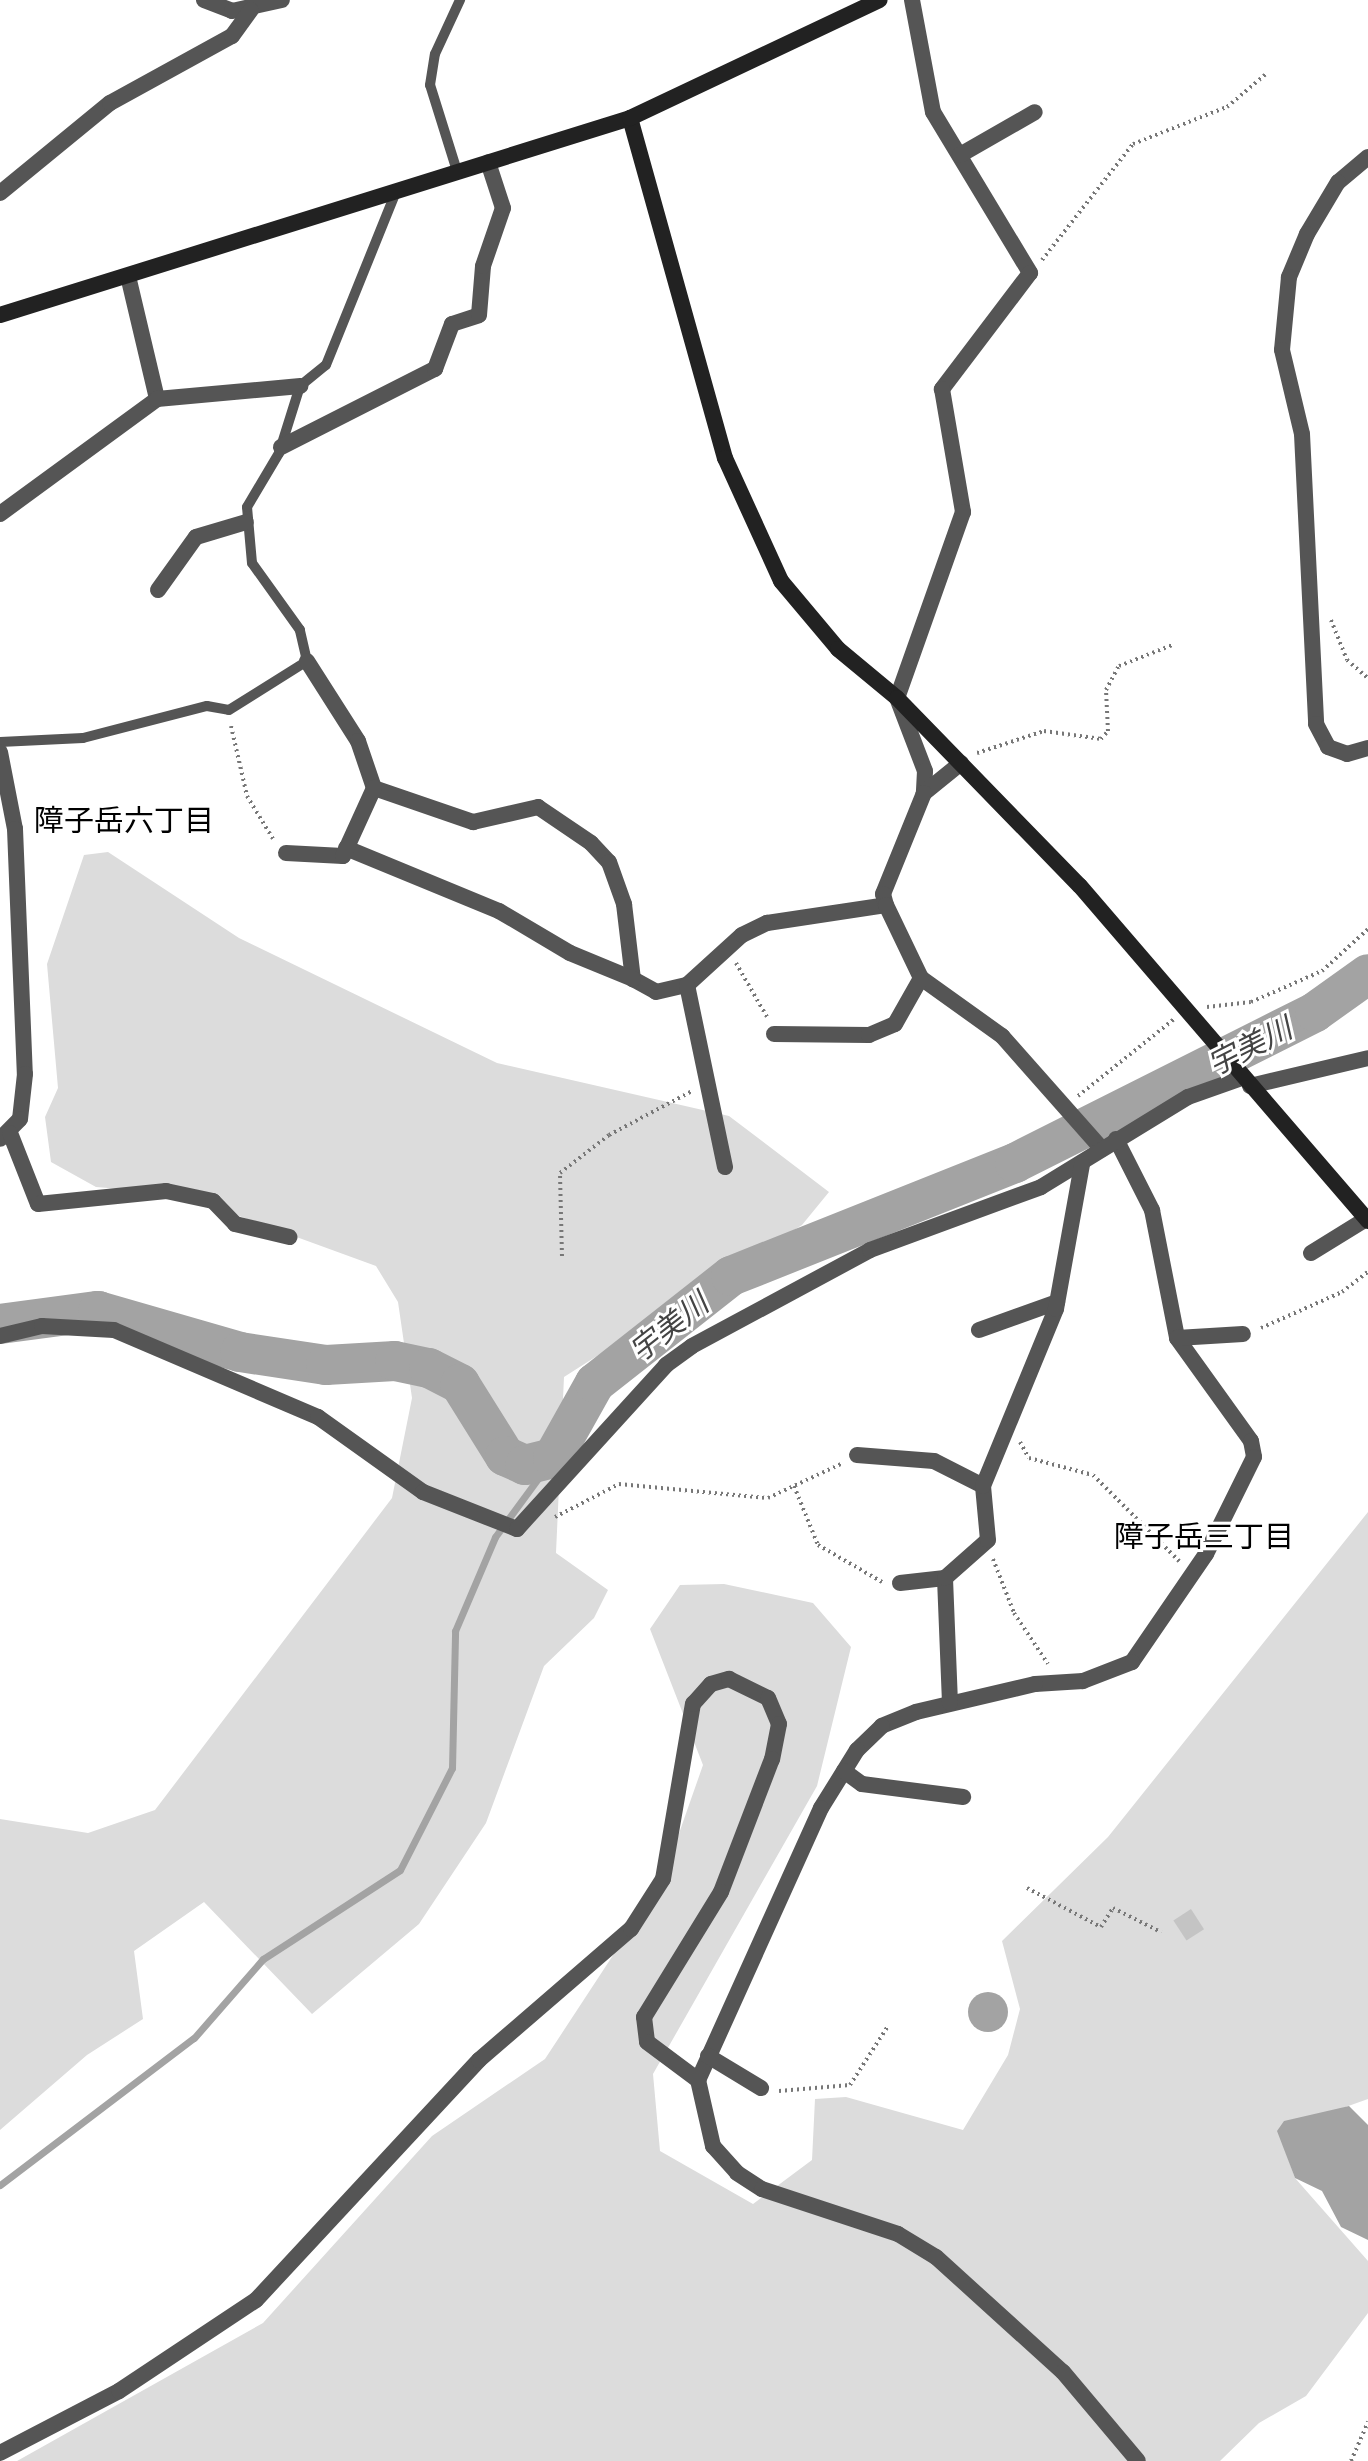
<!DOCTYPE html>
<meta charset="utf-8">
<style>
body{margin:0}
#map{position:relative;width:1368px;height:2461px;overflow:hidden;background:#fff;font-family:"Exo 2","Noto Sans JP",sans-serif}
div>[style]{position:absolute}
[style*='--x']{left:calc(var(--x)*1px);top:calc(var(--y)*1px);width:calc(var(--w)*1px);rotate:calc(var(--a)*1deg)}
.green>*{inset:0;background:#dcdcdc}
.water>*{inset:0;background:#a3a3a3}
.round{border-radius:50%}
.stream>*{height:7px;margin:-3.5px;padding:0 3.5px;transform-origin:3.5px;border-radius:3.5px;background:#a3a3a3}
.river>*{height:40px;margin:-20px;padding:0 20px;transform-origin:20px;border-radius:20px;background:#a3a3a3}
.building>*{inset:0;background:#c4c4c4;transform-origin:0 0}
.path>*{height:4px;margin-top:-2px;transform-origin:0;background:repeating-linear-gradient(90deg,#777 0 2px,transparent 0 6px)}
.lane>*{height:10px;margin:-5px;padding:0 5px;transform-origin:5px;border-radius:5px;background:#555}
.street>*{height:16px;margin:-8px;padding:0 8px;transform-origin:8px;border-radius:8px;background:#555}
.secondary>*{height:16px;margin:-8px;padding:0 8px;transform-origin:8px;border-radius:8px;background:#222}
span{translate:-50% -50%;white-space:nowrap;text-align:center;line-height:1.15;-webkit-text-stroke:6px #fff;paint-order:stroke}
.neighbourhood-label{font-size:30px;color:#000}
.water-label{font-size:30px;color:#444;font-style:italic}
</style>
<div id="map">
<div class="green">
<div style="clip-path:polygon(108px 852px,239px 938px,497px 1063px,729px 1116px,829px 1192px,802px 1225px,564px 1377px,556px 1553px,608px 1590px,594px 1618px,544px 1666px,486px 1823px,419px 1924px,312px 2014px,204px 1902px,134px 1951px,143px 2019px,87px 2055px,0 2130px,0 1819px,88px 1833px,155px 1810px,392px 1498px,412px 1398px,398px 1302px,376px 1266px,179px 1194px,96px 1187px,51px 1162px,45px 1117px,58px 1088px,47px 964px,84px 855px)"></div>
<div style="clip-path:polygon(1368px 1512px,1368px 2099px,1278px 2131px,1295px 2178px,1368px 2261px,1368px 2313px,1306px 2396px,1259px 2423px,1220px 2461px,17px 2461px,263px 2323px,432px 2136px,545px 2059px,663px 1879px,703px 1765px,650px 1629px,680px 1585px,724px 1584px,813px 1603px,851px 1647px,817px 1786px,653px 2074px,660px 2151px,753px 2204px,812px 2160px,815px 2099px,846px 2097px,963px 2130px,1008px 2055px,1020px 2009px,1002px 1941px,1108px 1837px)"></div>
</div>
<div class="water">
<div class="round" style="left:968px;top:1992px;width:40px;height:40px"></div>
<div style="clip-path:polygon(1349px 2106px,1368px 2125px,1368px 2240px,1341px 2227px,1322px 2191px,1295px 2178px,1277px 2131px,1284px 2121px)"></div>
</div>
<div class="stream">
<div style="--x:0;--y:2185;--w:243;--a:-37.2"></div>
<div style="--x:194;--y:2038;--w:105;--a:-48.9"></div>
<div style="--x:263;--y:1959;--w:163;--a:-33"></div>
<div style="--x:400;--y:1870;--w:114;--a:-63"></div>
<div style="--x:452;--y:1768;--w:137;--a:-88.7"></div>
<div style="--x:455;--y:1631;--w:102;--a:-66.9"></div>
<div style="--x:495;--y:1537;--w:98;--a:-53.7"></div>
</div>
<div class="river">
<div style="--x:0;--y:1324;--w:99;--a:-7.6"></div>
<div style="--x:98;--y:1311;--w:148;--a:16.1"></div>
<div style="--x:240;--y:1352;--w:87;--a:8.6"></div>
<div style="--x:326;--y:1365;--w:69;--a:-3.3"></div>
<div style="--x:395;--y:1361;--w:35;--a:12"></div>
<div style="--x:429;--y:1368;--w:35;--a:27"></div>
<div style="--x:460;--y:1384;--w:85;--a:58"></div>
<div style="--x:505;--y:1456;--w:22;--a:24"></div>
<div style="--x:525;--y:1465;--w:29;--a:-14"></div>
<div style="--x:553;--y:1458;--w:86;--a:-60.8"></div>
<div style="--x:595;--y:1383;--w:173;--a:-38.2"></div>
<div style="--x:731;--y:1276;--w:306;--a:-21.7"></div>
<div style="--x:1015;--y:1163;--w:336;--a:-26.7"></div>
<div style="--x:1315;--y:1012;--w:65;--a:-35.6"></div>
</div>
<div class="building">
<div style="left:1191px;top:1909px;width:24px;height:21px;rotate:57deg"></div>
</div>
<div class="path">
<div style="--x:1042;--y:260;--w:147;--a:-51.9"></div>
<div style="--x:1133;--y:144;--w:101;--a:-21.5"></div>
<div style="--x:1227;--y:107;--w:51;--a:-40.2"></div>
<div style="--x:1331;--y:620;--w:43;--a:68.2"></div>
<div style="--x:1347;--y:660;--w:28;--a:41"></div>
<div style="--x:231;--y:726;--w:72;--a:77.1"></div>
<div style="--x:247;--y:796;--w:50;--a:58.8"></div>
<div style="--x:977;--y:753;--w:71;--a:-18.2"></div>
<div style="--x:1044;--y:731;--w:58;--a:8"></div>
<div style="--x:1101;--y:739;--w:11;--a:-49"></div>
<div style="--x:1108;--y:731;--w:41;--a:-92.8"></div>
<div style="--x:1106;--y:690;--w:27;--a:-62"></div>
<div style="--x:1119;--y:666;--w:57;--a:-21.6"></div>
<div style="--x:736;--y:963;--w:62;--a:60.1"></div>
<div style="--x:1207;--y:1007;--w:44;--a:-6.5"></div>
<div style="--x:1251;--y:1002;--w:77;--a:-23.6"></div>
<div style="--x:1322;--y:971;--w:62;--a:-42.4"></div>
<div style="--x:1078;--y:1096;--w:123;--a:-38.7"></div>
<div style="--x:562;--y:1256;--w:83;--a:-91.4"></div>
<div style="--x:560;--y:1173;--w:62;--a:-37.8"></div>
<div style="--x:609;--y:1135;--w:94;--a:-27.9"></div>
<div style="--x:1261;--y:1328;--w:89;--a:-24"></div>
<div style="--x:1342;--y:1292;--w:33;--a:-38"></div>
<div style="--x:1020;--y:1442;--w:18;--a:61"></div>
<div style="--x:1029;--y:1458;--w:66;--a:14.9"></div>
<div style="--x:1093;--y:1475;--w:122;--a:45"></div>
<div style="--x:794;--y:1486;--w:64;--a:67.9"></div>
<div style="--x:818;--y:1545;--w:74;--a:30"></div>
<div style="--x:555;--y:1517;--w:72;--a:-27.3"></div>
<div style="--x:619;--y:1484;--w:150;--a:5.4"></div>
<div style="--x:768;--y:1498;--w:81;--a:-25"></div>
<div style="--x:993;--y:1559;--w:58;--a:68.7"></div>
<div style="--x:1014;--y:1613;--w:61;--a:56.3"></div>
<div style="--x:1027;--y:1888;--w:84;--a:27.8"></div>
<div style="--x:1101;--y:1927;--w:22;--a:-58"></div>
<div style="--x:1113;--y:1908;--w:54;--a:26.6"></div>
<div style="--x:779;--y:2091;--w:71;--a:-4.8"></div>
<div style="--x:850;--y:2085;--w:70;--a:-57.2"></div>
<div style="--x:1351;--y:2461;--w:43;--a:-66.4"></div>
</div>
<div class="lane">
<div style="--x:457;--y:171;--w:90;--a:-107.4"></div>
<div style="--x:430;--y:85;--w:31;--a:-81"></div>
<div style="--x:435;--y:54;--w:60;--a:-65.2"></div>
<div style="--x:0;--y:742;--w:83;--a:-2.8"></div>
<div style="--x:83;--y:738;--w:128;--a:-14.5"></div>
<div style="--x:207;--y:706;--w:22;--a:10"></div>
<div style="--x:229;--y:710;--w:92;--a:-32.1"></div>
<div style="--x:307;--y:661;--w:32;--a:-103"></div>
<div style="--x:300;--y:630;--w:82;--a:-125.6"></div>
<div style="--x:252;--y:563;--w:56;--a:-95.1"></div>
<div style="--x:247;--y:507;--w:63;--a:-59.3"></div>
<div style="--x:279;--y:453;--w:70;--a:-72.6"></div>
<div style="--x:300;--y:386;--w:33;--a:-39"></div>
<div style="--x:326;--y:365;--w:181;--a:-68"></div>
</div>
<div class="street">
<div style="--x:204;--y:0;--w:30;--a:21"></div>
<div style="--x:232;--y:11;--w:51;--a:-12.4"></div>
<div style="--x:912;--y:0;--w:114;--a:79.4"></div>
<div style="--x:933;--y:112;--w:188;--a:58.9"></div>
<div style="--x:1030;--y:273;--w:146;--a:127.2"></div>
<div style="--x:942;--y:389;--w:125;--a:80.3"></div>
<div style="--x:963;--y:512;--w:197;--a:109.5"></div>
<div style="--x:897;--y:698;--w:78;--a:69"></div>
<div style="--x:925;--y:771;--w:22;--a:93"></div>
<div style="--x:960;--y:155;--w:86;--a:-29.8"></div>
<div style="--x:1368;--y:157;--w:39;--a:140"></div>
<div style="--x:1338;--y:182;--w:61;--a:120.8"></div>
<div style="--x:1307;--y:234;--w:47;--a:112.7"></div>
<div style="--x:1289;--y:277;--w:73;--a:95.5"></div>
<div style="--x:1282;--y:350;--w:86;--a:76.6"></div>
<div style="--x:1302;--y:434;--w:290;--a:87.2"></div>
<div style="--x:1316;--y:724;--w:26;--a:62"></div>
<div style="--x:1328;--y:747;--w:20;--a:20"></div>
<div style="--x:1347;--y:754;--w:22;--a:-16"></div>
<div style="--x:0;--y:193;--w:142;--a:-39.3"></div>
<div style="--x:110;--y:103;--w:139;--a:-28.8"></div>
<div style="--x:232;--y:36;--w:32;--a:-54"></div>
<div style="--x:128;--y:276;--w:126;--a:76.7"></div>
<div style="--x:281;--y:447;--w:173;--a:-26.9"></div>
<div style="--x:435;--y:369;--w:48;--a:-69.3"></div>
<div style="--x:452;--y:324;--w:28;--a:-18"></div>
<div style="--x:479;--y:315;--w:49;--a:-85.3"></div>
<div style="--x:483;--y:266;--w:61;--a:-71"></div>
<div style="--x:503;--y:208;--w:48;--a:-108.1"></div>
<div style="--x:0;--y:514;--w:195;--a:-36.2"></div>
<div style="--x:157;--y:399;--w:144;--a:-5.2"></div>
<div style="--x:158;--y:590;--w:65;--a:-54.4"></div>
<div style="--x:196;--y:537;--w:52;--a:-16.7"></div>
<div style="--x:307;--y:661;--w:95;--a:57.5"></div>
<div style="--x:358;--y:741;--w:50;--a:71.2"></div>
<div style="--x:374;--y:788;--w:105;--a:19"></div>
<div style="--x:473;--y:822;--w:67;--a:-13"></div>
<div style="--x:538;--y:807;--w:64;--a:34.2"></div>
<div style="--x:591;--y:843;--w:26;--a:47"></div>
<div style="--x:609;--y:862;--w:45;--a:70.3"></div>
<div style="--x:624;--y:904;--w:76;--a:83.2"></div>
<div style="--x:633;--y:979;--w:26;--a:29"></div>
<div style="--x:656;--y:992;--w:32;--a:-13"></div>
<div style="--x:687;--y:985;--w:74;--a:-42.3"></div>
<div style="--x:742;--y:935;--w:28;--a:-26"></div>
<div style="--x:767;--y:923;--w:120;--a:-8.6"></div>
<div style="--x:0;--y:752;--w:78;--a:79"></div>
<div style="--x:15;--y:829;--w:245;--a:87.7"></div>
<div style="--x:25;--y:1074;--w:45;--a:96.3"></div>
<div style="--x:20;--y:1119;--w:28;--a:135"></div>
<div style="--x:961;--y:763;--w:48;--a:141"></div>
<div style="--x:924;--y:793;--w:109;--a:112.1"></div>
<div style="--x:883;--y:894;--w:11;--a:75"></div>
<div style="--x:886;--y:905;--w:81;--a:64.4"></div>
<div style="--x:921;--y:978;--w:100;--a:35.6"></div>
<div style="--x:1002;--y:1036;--w:151;--a:48.5"></div>
<div style="--x:346;--y:848;--w:165;--a:22.4"></div>
<div style="--x:499;--y:911;--w:82;--a:30.6"></div>
<div style="--x:570;--y:953;--w:68;--a:22.4"></div>
<div style="--x:286;--y:853;--w:57;--a:3"></div>
<div style="--x:343;--y:856;--w:75;--a:-65.5"></div>
<div style="--x:687;--y:985;--w:186;--a:78.2"></div>
<div style="--x:774;--y:1034;--w:95;--a:0.6"></div>
<div style="--x:869;--y:1035;--w:28;--a:-23"></div>
<div style="--x:895;--y:1024;--w:53;--a:-60.5"></div>
<div style="--x:1250;--y:1086;--w:121;--a:-13.3"></div>
<div style="--x:10;--y:1133;--w:76;--a:68.5"></div>
<div style="--x:38;--y:1204;--w:129;--a:-5.8"></div>
<div style="--x:166;--y:1191;--w:48;--a:12"></div>
<div style="--x:213;--y:1201;--w:32;--a:46"></div>
<div style="--x:235;--y:1224;--w:56;--a:13.5"></div>
<div style="--x:1116;--y:1139;--w:80;--a:63.1"></div>
<div style="--x:1152;--y:1210;--w:130;--a:78.9"></div>
<div style="--x:1177;--y:1338;--w:127;--a:54.3"></div>
<div style="--x:1251;--y:1441;--w:16;--a:79"></div>
<div style="--x:1254;--y:1457;--w:108;--a:116.3"></div>
<div style="--x:1206;--y:1554;--w:131;--a:124.4"></div>
<div style="--x:1132;--y:1662;--w:53;--a:158.8"></div>
<div style="--x:1083;--y:1681;--w:48;--a:176.4"></div>
<div style="--x:1035;--y:1684;--w:122;--a:166.8"></div>
<div style="--x:916;--y:1712;--w:37;--a:158"></div>
<div style="--x:882;--y:1726;--w:35;--a:136"></div>
<div style="--x:857;--y:1750;--w:68;--a:121.8"></div>
<div style="--x:821;--y:1808;--w:299;--a:114.3"></div>
<div style="--x:698;--y:2080;--w:68;--a:77.2"></div>
<div style="--x:713;--y:2146;--w:36;--a:48"></div>
<div style="--x:737;--y:2173;--w:30;--a:33"></div>
<div style="--x:762;--y:2189;--w:143;--a:18.3"></div>
<div style="--x:898;--y:2234;--w:44;--a:31.2"></div>
<div style="--x:936;--y:2257;--w:171;--a:42.2"></div>
<div style="--x:1063;--y:2372;--w:116;--a:49.9"></div>
<div style="--x:1311;--y:1253;--w:65;--a:-31.7"></div>
<div style="--x:979;--y:1330;--w:83;--a:-19.7"></div>
<div style="--x:0;--y:1336;--w:43;--a:-13.4"></div>
<div style="--x:42;--y:1326;--w:72;--a:3.2"></div>
<div style="--x:114;--y:1330;--w:222;--a:23.1"></div>
<div style="--x:318;--y:1417;--w:129;--a:35.5"></div>
<div style="--x:423;--y:1492;--w:101;--a:21.5"></div>
<div style="--x:517;--y:1529;--w:222;--a:-47.7"></div>
<div style="--x:666;--y:1365;--w:32;--a:-36"></div>
<div style="--x:692;--y:1346;--w:202;--a:-28.3"></div>
<div style="--x:870;--y:1250;--w:182;--a:-20.2"></div>
<div style="--x:1041;--y:1187;--w:172;--a:-31.5"></div>
<div style="--x:1188;--y:1097;--w:54;--a:-19.4"></div>
<div style="--x:1177;--y:1338;--w:66;--a:-3.5"></div>
<div style="--x:857;--y:1455;--w:77;--a:4.5"></div>
<div style="--x:934;--y:1461;--w:55;--a:27"></div>
<div style="--x:900;--y:1583;--w:45;--a:-6.3"></div>
<div style="--x:950;--y:1703;--w:125;--a:-92.3"></div>
<div style="--x:945;--y:1578;--w:57;--a:-41.5"></div>
<div style="--x:988;--y:1540;--w:54;--a:-95.3"></div>
<div style="--x:983;--y:1486;--w:191;--a:-67.6"></div>
<div style="--x:1056;--y:1309;--w:147;--a:-79.8"></div>
<div style="--x:844;--y:1771;--w:22;--a:36"></div>
<div style="--x:862;--y:1784;--w:102;--a:7.3"></div>
<div style="--x:708;--y:2056;--w:62;--a:31.1"></div>
<div style="--x:0;--y:2453;--w:134;--a:-27.5"></div>
<div style="--x:119;--y:2391;--w:164;--a:-33.6"></div>
<div style="--x:256;--y:2300;--w:328;--a:-47.1"></div>
<div style="--x:479;--y:2060;--w:201;--a:-40.8"></div>
<div style="--x:631;--y:1929;--w:59;--a:-57.4"></div>
<div style="--x:663;--y:1879;--w:178;--a:-80.3"></div>
<div style="--x:693;--y:1704;--w:27;--a:-48"></div>
<div style="--x:711;--y:1684;--w:19;--a:-16"></div>
<div style="--x:729;--y:1679;--w:43;--a:26"></div>
<div style="--x:768;--y:1698;--w:28;--a:67"></div>
<div style="--x:779;--y:1724;--w:36;--a:101"></div>
<div style="--x:772;--y:1759;--w:142;--a:111"></div>
<div style="--x:721;--y:1892;--w:147;--a:121.6"></div>
<div style="--x:644;--y:2017;--w:25;--a:83"></div>
<div style="--x:647;--y:2042;--w:64;--a:36.7"></div>
</div>
<div class="secondary">
<div style="--x:630;--y:118;--w:353;--a:74.4"></div>
<div style="--x:725;--y:458;--w:135;--a:65.5"></div>
<div style="--x:781;--y:581;--w:89;--a:50"></div>
<div style="--x:838;--y:649;--w:77;--a:39.7"></div>
<div style="--x:897;--y:698;--w:262;--a:45.8"></div>
<div style="--x:1080;--y:886;--w:442;--a:49.3"></div>
<div style="--x:0;--y:315;--w:660;--a:-17.36"></div>
<div style="--x:630;--y:118;--w:276;--a:-25.3"></div>
</div>
<div class="neighbourhood-label">
<span style="left:124px;top:819px">障子岳六丁目</span>
<span style="left:1204px;top:1535px">障子岳三丁目</span>
</div>
<div class="water-label">
<span style="left:1249px;top:1045px;rotate:-27deg">宇美川</span>
<span style="left:668px;top:1326px;rotate:-38deg">宇美川</span>
</div>
</div>
